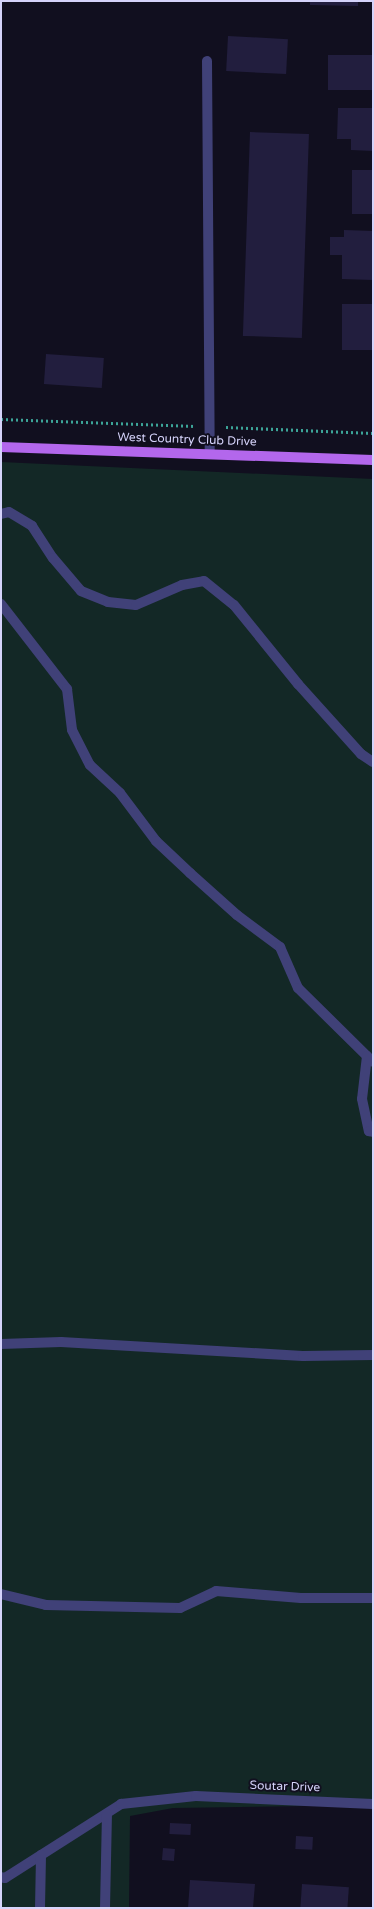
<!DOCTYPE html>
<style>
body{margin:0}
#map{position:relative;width:374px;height:1909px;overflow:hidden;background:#110f1f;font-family:"Varela Round",sans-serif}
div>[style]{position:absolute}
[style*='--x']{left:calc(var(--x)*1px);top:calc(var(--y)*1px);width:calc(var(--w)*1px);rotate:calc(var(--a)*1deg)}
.green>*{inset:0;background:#132826}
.building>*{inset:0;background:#221e3e;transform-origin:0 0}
.path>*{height:2.5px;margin-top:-1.25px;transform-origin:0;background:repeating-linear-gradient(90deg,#3ca498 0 2px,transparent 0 5px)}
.minor>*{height:10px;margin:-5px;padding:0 5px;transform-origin:5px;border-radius:5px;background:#404178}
.major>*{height:10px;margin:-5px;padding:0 5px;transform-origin:5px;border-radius:5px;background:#b367ec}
span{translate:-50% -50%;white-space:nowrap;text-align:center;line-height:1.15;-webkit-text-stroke:4px #110f1f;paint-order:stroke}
.street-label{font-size:12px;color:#d5d3fa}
.frame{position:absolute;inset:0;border:2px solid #d5d3fa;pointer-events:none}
</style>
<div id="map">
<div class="green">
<div style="clip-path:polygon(1px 462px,373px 479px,373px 1805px,173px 1808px,130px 1816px,129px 1908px,1px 1908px)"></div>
</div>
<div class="building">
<div style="clip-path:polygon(310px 1px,358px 1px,358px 6px,310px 5px)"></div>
<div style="left:228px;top:36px;width:60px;height:35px;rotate:3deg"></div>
<div style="left:373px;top:55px;width:35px;height:45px;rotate:90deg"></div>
<div style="clip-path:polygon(338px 108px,373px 108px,373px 151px,351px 150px,351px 139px,337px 139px)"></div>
<div style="left:250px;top:132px;width:59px;height:204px;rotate:2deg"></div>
<div style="left:352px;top:170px;width:21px;height:44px"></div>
<div style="clip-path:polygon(344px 230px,373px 231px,373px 280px,342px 279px,342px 255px,330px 255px,330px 237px,344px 237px)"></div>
<div style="left:342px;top:304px;width:30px;height:46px"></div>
<div style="left:46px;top:354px;width:58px;height:30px;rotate:4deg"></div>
<div style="left:170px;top:1823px;width:21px;height:11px;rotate:3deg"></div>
<div style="left:296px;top:1836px;width:17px;height:13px;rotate:3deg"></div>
<div style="left:163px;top:1848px;width:12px;height:12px;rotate:5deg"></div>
<div style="clip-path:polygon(190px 1880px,255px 1884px,253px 1908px,188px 1908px)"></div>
<div style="left:302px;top:1884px;width:47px;height:24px;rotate:4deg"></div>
</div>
<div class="path">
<div style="--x:1;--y:419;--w:194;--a:2.1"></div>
<div style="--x:226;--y:427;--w:147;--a:2.3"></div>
</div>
<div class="minor">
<div style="--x:207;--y:61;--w:393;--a:89.6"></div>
<div style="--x:1;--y:514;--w:8;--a:-14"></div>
<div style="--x:9;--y:512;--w:27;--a:31"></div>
<div style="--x:32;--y:526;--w:38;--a:57"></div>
<div style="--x:53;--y:558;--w:43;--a:49.7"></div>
<div style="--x:81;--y:591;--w:29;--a:22"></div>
<div style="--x:108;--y:602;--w:28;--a:6"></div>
<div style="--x:136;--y:605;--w:50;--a:-23.5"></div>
<div style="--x:182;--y:585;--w:22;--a:-10"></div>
<div style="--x:204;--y:581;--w:38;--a:39"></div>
<div style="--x:234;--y:605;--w:102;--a:51"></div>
<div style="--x:298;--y:684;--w:94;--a:48"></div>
<div style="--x:361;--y:754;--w:14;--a:34"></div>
<div style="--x:1;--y:604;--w:108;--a:52.2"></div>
<div style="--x:67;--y:689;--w:41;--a:83"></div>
<div style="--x:72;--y:730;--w:39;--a:63"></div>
<div style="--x:90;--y:765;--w:41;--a:43"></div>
<div style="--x:120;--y:793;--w:60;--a:53.1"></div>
<div style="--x:156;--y:841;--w:47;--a:43.3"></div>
<div style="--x:190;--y:873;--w:63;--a:41.8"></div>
<div style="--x:237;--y:915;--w:54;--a:36.7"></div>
<div style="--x:280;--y:947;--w:45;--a:66.3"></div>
<div style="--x:298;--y:988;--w:105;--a:44.6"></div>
<div style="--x:367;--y:1056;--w:43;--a:96.6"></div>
<div style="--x:362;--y:1099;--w:33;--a:78"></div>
<div style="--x:369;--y:1131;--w:4;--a:14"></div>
<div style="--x:1;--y:1344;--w:60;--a:-1.9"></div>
<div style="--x:61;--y:1342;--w:242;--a:3.3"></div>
<div style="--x:303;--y:1356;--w:70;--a:-0.8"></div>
<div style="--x:1;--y:1594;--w:46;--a:13.7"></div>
<div style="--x:46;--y:1605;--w:134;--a:1.3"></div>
<div style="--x:180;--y:1608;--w:40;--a:-25"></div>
<div style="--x:216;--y:1591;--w:85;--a:4.7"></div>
<div style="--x:301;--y:1598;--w:72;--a:0"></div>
<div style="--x:1;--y:1877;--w:4;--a:14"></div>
<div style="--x:5;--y:1878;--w:138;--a:-32.5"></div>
<div style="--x:121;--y:1804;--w:75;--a:-6.1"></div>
<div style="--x:196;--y:1796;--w:177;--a:2.6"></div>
<div style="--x:40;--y:1908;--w:53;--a:-88.9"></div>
<div style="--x:105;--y:1908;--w:94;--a:-88.8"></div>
</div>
<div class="major">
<div style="--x:1;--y:447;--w:372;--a:2"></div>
</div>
<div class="street-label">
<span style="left:187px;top:440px;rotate:2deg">West Country Club Drive</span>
<span style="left:285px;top:1787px;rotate:2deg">Soutar Drive</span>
</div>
<div class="frame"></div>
</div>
